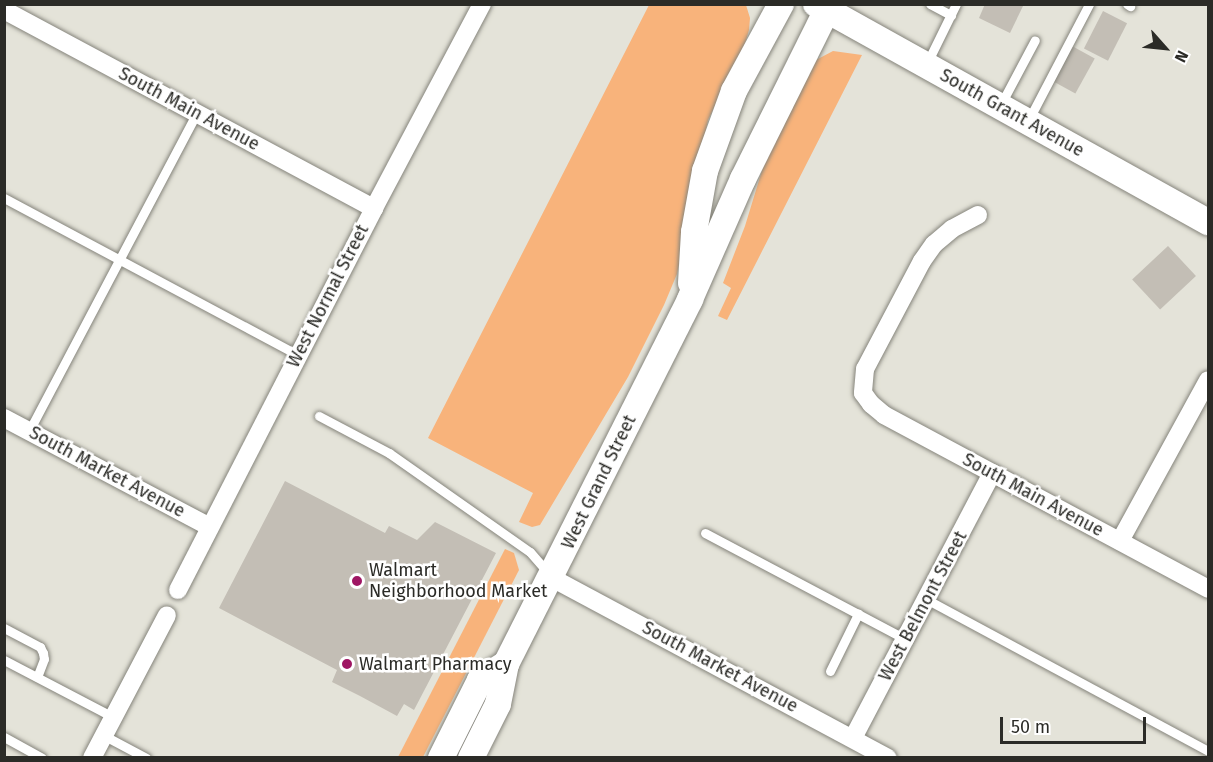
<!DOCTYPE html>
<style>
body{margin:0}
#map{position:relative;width:1213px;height:762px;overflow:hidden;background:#e4e3d9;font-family:"Fira Sans",sans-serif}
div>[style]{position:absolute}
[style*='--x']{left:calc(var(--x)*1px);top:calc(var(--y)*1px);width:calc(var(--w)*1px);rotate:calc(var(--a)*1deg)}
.green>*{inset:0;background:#f8b37b}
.building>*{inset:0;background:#c3beb5;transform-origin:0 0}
.roads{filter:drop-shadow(0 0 2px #85847b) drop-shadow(0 0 2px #85847b)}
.service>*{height:9px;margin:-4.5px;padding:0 4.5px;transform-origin:4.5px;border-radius:4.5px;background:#fff}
.minor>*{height:18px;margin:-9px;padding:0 9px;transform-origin:9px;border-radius:9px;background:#fff}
.secondary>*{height:26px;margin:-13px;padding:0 13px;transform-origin:13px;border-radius:13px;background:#fff}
.dots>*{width:16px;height:16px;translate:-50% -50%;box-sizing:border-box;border:3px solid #fff;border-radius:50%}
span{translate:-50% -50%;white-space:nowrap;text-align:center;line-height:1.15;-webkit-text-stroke:5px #fff;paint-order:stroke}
.street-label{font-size:18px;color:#2b2b27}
.poi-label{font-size:18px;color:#2b2b27}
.left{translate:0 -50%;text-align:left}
.frame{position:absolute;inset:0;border:6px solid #2b2b27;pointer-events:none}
.north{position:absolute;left:1135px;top:18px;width:60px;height:60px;-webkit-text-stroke:4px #fff;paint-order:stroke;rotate:117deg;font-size:16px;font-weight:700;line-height:24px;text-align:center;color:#2b2b27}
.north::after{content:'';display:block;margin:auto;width:21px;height:27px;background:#2b2b27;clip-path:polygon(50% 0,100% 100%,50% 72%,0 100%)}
.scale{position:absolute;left:1000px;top:717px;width:146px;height:27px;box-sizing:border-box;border:3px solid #2b2b27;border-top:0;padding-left:8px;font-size:18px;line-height:21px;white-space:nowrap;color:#2b2b27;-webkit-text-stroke:4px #fff;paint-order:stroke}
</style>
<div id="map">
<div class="green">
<div style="clip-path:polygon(649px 5px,746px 5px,750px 18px,749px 30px,744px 47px,708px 120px,677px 274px,664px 305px,628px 377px,540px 525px,532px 527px,519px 522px,533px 493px,428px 438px)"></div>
<div style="clip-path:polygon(833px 51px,862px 55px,727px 320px,718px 316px,731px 288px,723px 283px,745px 226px,771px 141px,816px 60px)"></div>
<div style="clip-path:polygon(505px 549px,514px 553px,519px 570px,423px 757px,398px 757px)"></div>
</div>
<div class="building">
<div style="clip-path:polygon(985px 4px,1024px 4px,1010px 33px,979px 18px)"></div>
<div style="left:1103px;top:11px;width:27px;height:42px;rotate:27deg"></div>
<div style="left:1072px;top:46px;width:26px;height:40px;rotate:29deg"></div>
<div style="left:1168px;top:246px;width:41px;height:49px;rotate:47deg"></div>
<div style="clip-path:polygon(285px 481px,385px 533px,389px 526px,417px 540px,435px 522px,496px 553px,414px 710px,404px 704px,397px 716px,360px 696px,332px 682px,337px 670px,219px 608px)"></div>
</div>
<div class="roads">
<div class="service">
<div style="--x:930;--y:4;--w:24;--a:28"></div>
<div style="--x:1127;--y:4;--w:4;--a:34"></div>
<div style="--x:927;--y:63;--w:66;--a:-63.8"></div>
<div style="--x:1001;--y:104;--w:72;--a:-62"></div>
<div style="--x:1029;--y:119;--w:130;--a:-62.4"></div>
<div style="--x:4;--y:198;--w:333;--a:28.1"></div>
<div style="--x:319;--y:416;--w:79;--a:27.9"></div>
<div style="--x:389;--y:453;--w:172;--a:35.1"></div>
<div style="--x:530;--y:552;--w:28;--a:49"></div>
<div style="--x:29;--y:431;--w:360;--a:-62.2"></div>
<div style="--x:705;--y:533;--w:226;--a:27.9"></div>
<div style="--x:926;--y:599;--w:320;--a:28.3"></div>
<div style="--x:4;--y:628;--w:41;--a:27.8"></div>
<div style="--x:40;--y:647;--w:7;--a:63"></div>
<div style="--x:43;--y:653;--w:6;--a:81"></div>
<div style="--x:44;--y:659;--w:19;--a:111"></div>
<div style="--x:4;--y:660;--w:123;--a:27.6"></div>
<div style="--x:830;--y:671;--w:64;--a:-63.8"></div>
<div style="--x:103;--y:735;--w:49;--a:28.1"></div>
<div style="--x:4;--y:737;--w:43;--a:28.9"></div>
</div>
<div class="minor">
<div style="--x:4;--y:10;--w:420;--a:28.2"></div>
<div style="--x:978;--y:215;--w:30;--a:152"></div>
<div style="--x:952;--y:229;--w:23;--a:140"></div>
<div style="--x:934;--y:244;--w:21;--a:125"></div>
<div style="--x:922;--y:261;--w:122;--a:117.8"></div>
<div style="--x:865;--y:369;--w:24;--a:95"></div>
<div style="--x:863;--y:393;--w:14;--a:54"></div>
<div style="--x:871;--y:404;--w:17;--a:40"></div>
<div style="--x:884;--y:415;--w:368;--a:28.2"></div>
<div style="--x:4;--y:418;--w:233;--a:27.9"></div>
<div style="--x:1120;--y:541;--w:183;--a:-61.3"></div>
<div style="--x:552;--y:578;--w:381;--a:28.2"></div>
<div style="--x:178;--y:590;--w:429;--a:-62.8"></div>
<div style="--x:374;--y:208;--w:231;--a:-62.1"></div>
<div style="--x:853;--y:738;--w:299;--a:-62.3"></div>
<div style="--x:92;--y:758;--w:161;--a:-62.3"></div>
</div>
<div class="secondary">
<div style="--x:816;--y:4;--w:449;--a:29.1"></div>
<div style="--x:691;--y:283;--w:51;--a:-86.6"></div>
<div style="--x:694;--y:232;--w:62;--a:-79.8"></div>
<div style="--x:705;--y:171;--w:85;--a:-70.1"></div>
<div style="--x:734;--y:91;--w:99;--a:-61.6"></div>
<div style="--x:441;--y:758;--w:87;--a:-63.4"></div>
<div style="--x:480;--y:680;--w:31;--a:-32"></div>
<div style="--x:471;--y:758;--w:60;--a:-63.4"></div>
<div style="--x:498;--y:704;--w:41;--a:-78.7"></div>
<div style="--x:506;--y:664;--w:409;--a:-63.2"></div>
<div style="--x:690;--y:299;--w:131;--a:-66.2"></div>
<div style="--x:743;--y:179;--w:195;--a:-63.6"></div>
</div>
</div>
<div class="dots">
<div style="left:357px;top:581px;background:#9f1663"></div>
<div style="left:347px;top:664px;background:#9f1663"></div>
</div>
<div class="street-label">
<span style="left:189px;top:109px;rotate:28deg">South Main Avenue</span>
<span style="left:1012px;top:113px;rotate:29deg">South Grant Avenue</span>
<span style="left:328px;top:296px;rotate:-63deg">West Normal Street</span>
<span style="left:107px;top:472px;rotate:28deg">South Market Avenue</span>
<span style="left:599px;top:482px;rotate:-64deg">West Grand Street</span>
<span style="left:1033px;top:495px;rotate:28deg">South Main Avenue</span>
<span style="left:923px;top:606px;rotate:-62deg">West Belmont Street</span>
<span style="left:720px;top:667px;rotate:28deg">South Market Avenue</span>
</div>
<div class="poi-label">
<span class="left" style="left:369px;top:581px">Walmart<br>Neighborhood Market</span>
<span class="left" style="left:359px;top:664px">Walmart Pharmacy</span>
</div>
<div class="frame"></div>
<div class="north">N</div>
<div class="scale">50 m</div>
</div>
